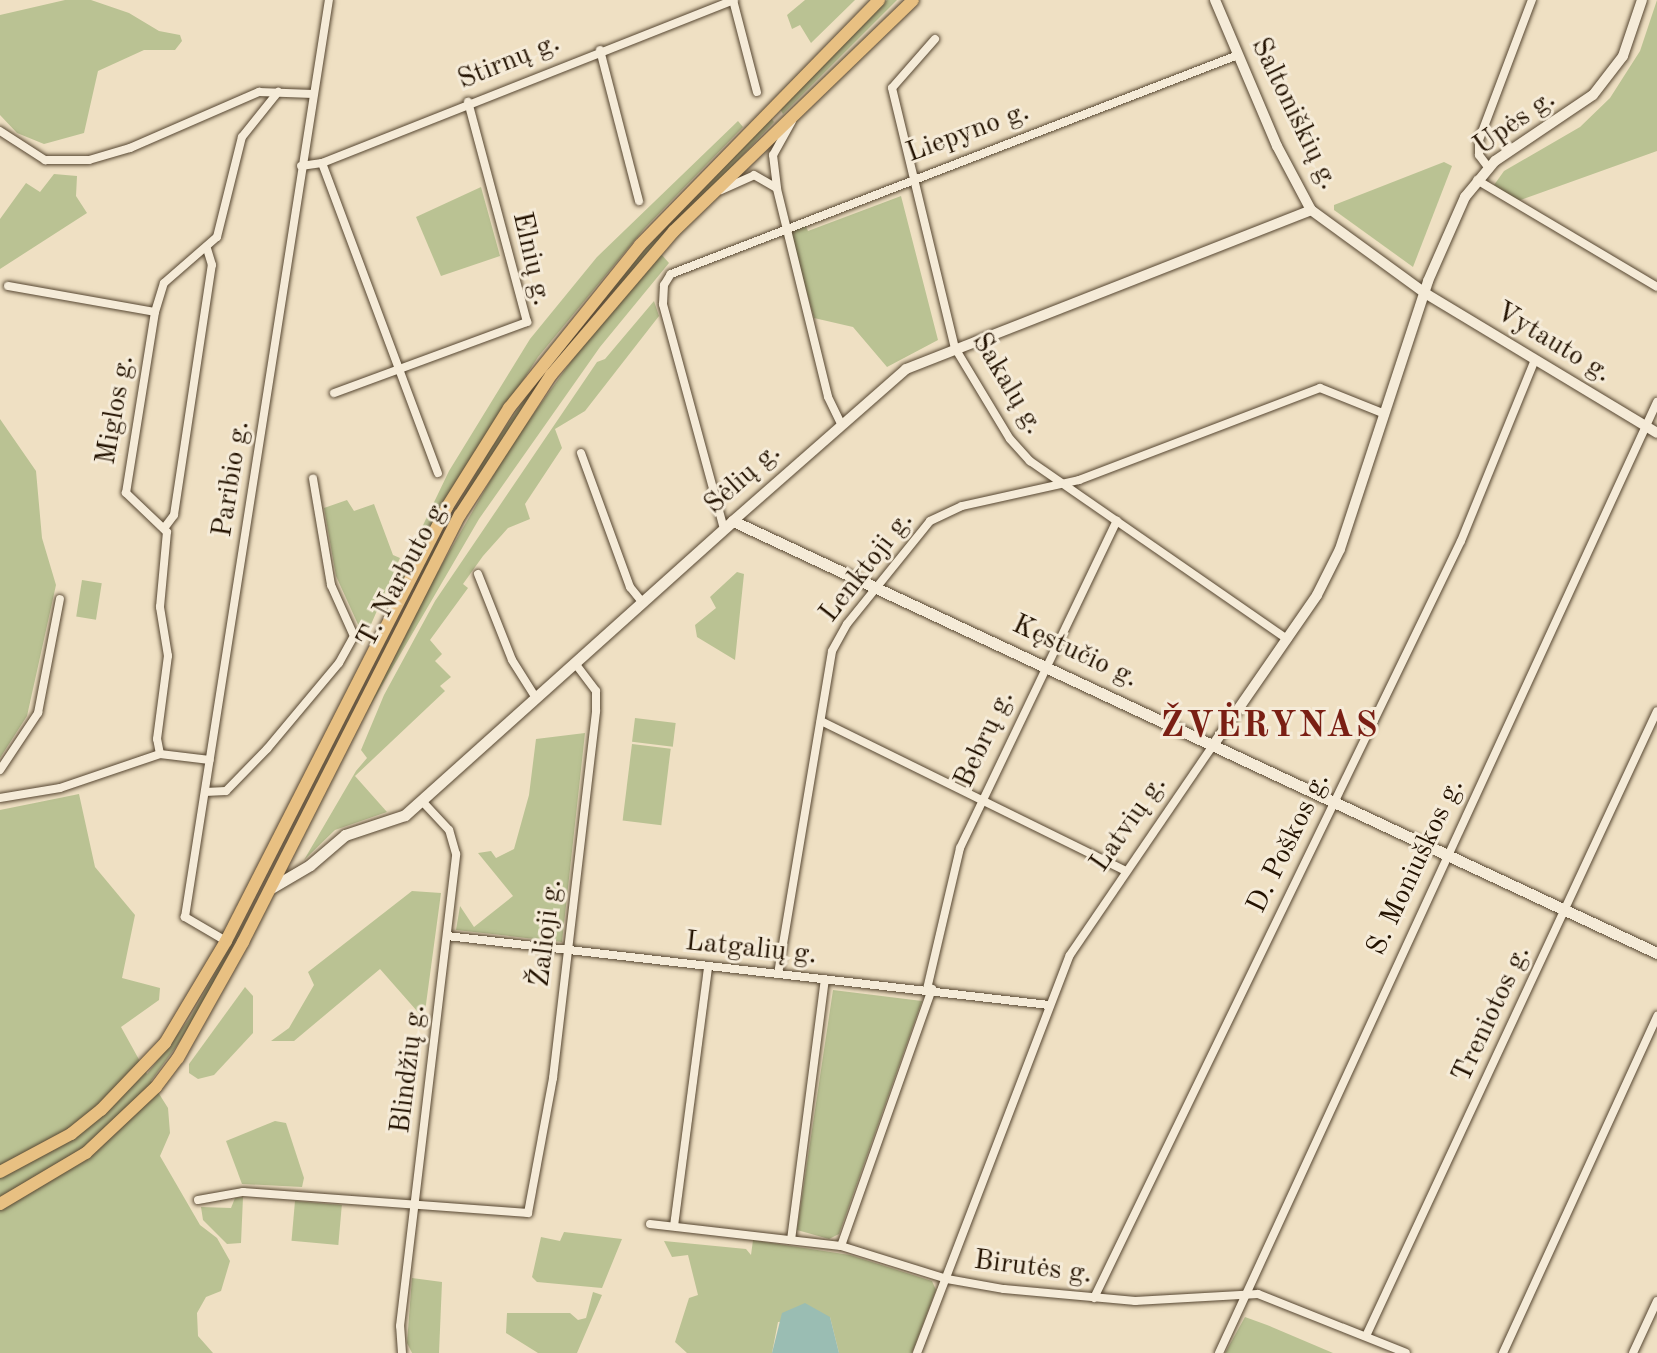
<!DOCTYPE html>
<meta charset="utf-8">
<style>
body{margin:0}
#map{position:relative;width:1657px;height:1353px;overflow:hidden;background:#efe0c3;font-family:"Old Standard TT",serif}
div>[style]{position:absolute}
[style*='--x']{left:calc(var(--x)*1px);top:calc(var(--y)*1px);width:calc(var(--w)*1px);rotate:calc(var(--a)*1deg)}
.green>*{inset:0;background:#bac293;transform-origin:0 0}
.water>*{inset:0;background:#9abdb3}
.roads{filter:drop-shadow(0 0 2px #564631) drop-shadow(0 0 2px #564631)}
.minor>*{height:8px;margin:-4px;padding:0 4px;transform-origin:4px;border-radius:4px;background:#f5ebd8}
.tertiary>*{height:10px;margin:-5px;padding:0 5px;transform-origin:5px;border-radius:5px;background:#f5ebd8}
.secondary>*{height:11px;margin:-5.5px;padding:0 5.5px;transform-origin:5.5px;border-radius:5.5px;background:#f5ebd8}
.primary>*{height:12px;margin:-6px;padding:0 6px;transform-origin:6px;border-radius:6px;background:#e8c082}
span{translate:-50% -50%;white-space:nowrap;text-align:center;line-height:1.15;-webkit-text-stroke:6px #f5ebd8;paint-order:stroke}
.street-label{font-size:28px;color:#231200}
.district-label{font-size:36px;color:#7a1f14;font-weight:700;letter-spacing:2px}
</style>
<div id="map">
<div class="green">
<div style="clip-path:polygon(65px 0,91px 0,129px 13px,159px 31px,180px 35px,182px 41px,175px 50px,144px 50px,98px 71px,84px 133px,44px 144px,17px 133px,0 115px,0 15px)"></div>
<div style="clip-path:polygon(805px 0,855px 0,811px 43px,800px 25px,792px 29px,787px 15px)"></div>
<div style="clip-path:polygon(887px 0,897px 0,783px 114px,780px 109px)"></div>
<div style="clip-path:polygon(1657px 0,1657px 151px,1518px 201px,1494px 185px,1504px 171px,1580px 127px,1610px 98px,1640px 51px)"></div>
<div style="clip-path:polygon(771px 118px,774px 122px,596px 310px,542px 380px,459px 507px,388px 634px,485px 457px,552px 360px,632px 263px)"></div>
<div style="clip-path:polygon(738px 121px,743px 127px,644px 229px,538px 357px,447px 498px,392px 600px,389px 596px,449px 471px,530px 339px,597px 257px)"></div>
<div style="clip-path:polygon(1444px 162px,1452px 166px,1413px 267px,1334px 210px,1334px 205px)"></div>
<div style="clip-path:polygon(54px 174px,77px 176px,76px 196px,87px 213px,0 269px,0 219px,26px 183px,40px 192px)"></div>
<div style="clip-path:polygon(481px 187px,500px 256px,441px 276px,416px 217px)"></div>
<div style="clip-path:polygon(901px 196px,938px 340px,887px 367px,853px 327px,814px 318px,790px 231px,805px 224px,808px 231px)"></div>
<div style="clip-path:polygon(661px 254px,669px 263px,600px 347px,479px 519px,362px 720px,425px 594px,509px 448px,585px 342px)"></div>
<div style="clip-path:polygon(654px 301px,659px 316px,585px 411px,555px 429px,562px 448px,525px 504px,530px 519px,508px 528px,483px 556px,463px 584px,468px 588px,430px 640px,442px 654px,435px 661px,451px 677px,440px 686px,445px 691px,355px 776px,387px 812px,335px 830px,304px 860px,356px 771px,367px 758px,361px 750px,384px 695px,435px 601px,597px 362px,605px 359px)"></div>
<div style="clip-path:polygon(0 419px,36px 471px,42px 538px,56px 585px,27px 716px,0 758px)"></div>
<div style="clip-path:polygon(347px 500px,354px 511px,374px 504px,393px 555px,400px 558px,369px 629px,361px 631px,336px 576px,324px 508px)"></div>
<div style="clip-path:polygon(737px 572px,744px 574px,735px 660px,697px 637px,695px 625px,716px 608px,710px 597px)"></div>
<div style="left:82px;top:580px;width:20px;height:37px;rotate:9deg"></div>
<div style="left:635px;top:718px;width:41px;height:24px;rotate:7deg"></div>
<div style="clip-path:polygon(585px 733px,562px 942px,456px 930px,460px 906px,474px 927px,513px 896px,478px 853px,491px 851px,496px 858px,514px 849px,529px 795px,536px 739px)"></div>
<div style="left:632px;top:744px;width:39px;height:77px;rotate:7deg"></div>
<div style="clip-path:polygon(79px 794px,95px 867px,135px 915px,122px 978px,160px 988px,159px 1000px,121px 1027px,147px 1074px,190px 1018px,256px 901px,191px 1026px,151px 1081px,168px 1108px,170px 1133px,160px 1156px,200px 1225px,217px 1238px,230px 1261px,221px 1291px,206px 1297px,197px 1313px,198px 1336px,213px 1353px,0 1353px,0 810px)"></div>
<div style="clip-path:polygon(412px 891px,441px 893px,424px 1019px,380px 969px,294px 1041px,271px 1041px,289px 1028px,314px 985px,308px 972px)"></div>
<div style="clip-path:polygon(245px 987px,253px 996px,253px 1033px,214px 1075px,198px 1079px,189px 1073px,189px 1064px)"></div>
<div style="clip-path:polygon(833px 990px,922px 1001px,839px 1234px,829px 1239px,797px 1230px)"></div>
<div style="clip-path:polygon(275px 1121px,286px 1123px,304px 1178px,302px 1187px,242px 1184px,226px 1141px)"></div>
<div style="clip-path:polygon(243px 1197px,241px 1243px,227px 1244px,203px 1220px,201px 1207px,231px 1208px,235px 1198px)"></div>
<div style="left:295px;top:1201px;width:47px;height:40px;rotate:5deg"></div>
<div style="clip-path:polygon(564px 1232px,622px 1239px,602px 1288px,537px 1282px,532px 1277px,541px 1237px,560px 1241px)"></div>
<div style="clip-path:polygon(753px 1240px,850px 1255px,932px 1281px,936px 1290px,912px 1353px,839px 1353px,830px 1317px,778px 1322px,772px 1353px,687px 1353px,675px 1342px,689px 1298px,698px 1295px,688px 1255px,672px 1257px,664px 1241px,746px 1249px,751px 1255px)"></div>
<div style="clip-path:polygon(412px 1278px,442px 1282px,439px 1353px,412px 1353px,407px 1343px)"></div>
<div style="clip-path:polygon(593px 1292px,602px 1295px,577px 1353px,538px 1353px,506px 1333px,507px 1313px,570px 1313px,578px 1320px,586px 1318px)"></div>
<div style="clip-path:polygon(1245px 1317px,1267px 1325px,1333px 1353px,1225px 1353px)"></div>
</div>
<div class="water">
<div style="clip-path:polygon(805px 1303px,830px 1317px,839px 1353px,772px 1353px,782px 1313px)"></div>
</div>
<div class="roads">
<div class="minor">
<div style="--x:733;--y:0;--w:95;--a:75.4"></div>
<div style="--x:935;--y:39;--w:65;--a:131.3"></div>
<div style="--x:892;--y:88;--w:268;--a:76.4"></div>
<div style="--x:955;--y:348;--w:106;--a:58.9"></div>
<div style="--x:1010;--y:439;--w:30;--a:48"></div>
<div style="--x:1030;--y:461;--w:313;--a:34.7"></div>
<div style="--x:600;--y:50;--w:156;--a:75.5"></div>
<div style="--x:792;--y:121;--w:39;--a:119"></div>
<div style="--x:773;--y:155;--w:34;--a:83"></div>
<div style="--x:777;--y:189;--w:214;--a:76.2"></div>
<div style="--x:828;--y:397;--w:30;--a:64"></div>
<div style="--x:0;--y:131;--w:54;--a:32.8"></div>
<div style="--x:45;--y:160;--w:44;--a:0"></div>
<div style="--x:89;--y:160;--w:43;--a:-16.3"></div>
<div style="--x:130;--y:148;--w:141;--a:-23.5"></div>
<div style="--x:259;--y:92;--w:54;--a:2.1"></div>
<div style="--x:322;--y:163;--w:331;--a:69.5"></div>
<div style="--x:301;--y:166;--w:21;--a:-8"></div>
<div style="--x:322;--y:163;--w:443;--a:-21.6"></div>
<div style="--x:1488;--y:167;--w:15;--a:-127"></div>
<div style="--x:1479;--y:155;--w:15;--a:-90"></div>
<div style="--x:1479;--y:140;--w:150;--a:-69.3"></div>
<div style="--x:1477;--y:180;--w:209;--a:30.7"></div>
<div style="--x:721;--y:190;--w:36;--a:-24"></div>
<div style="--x:754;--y:175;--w:24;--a:30"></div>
<div style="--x:8;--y:286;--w:149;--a:10"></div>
<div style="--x:334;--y:393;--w:206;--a:-20.2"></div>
<div style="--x:527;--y:322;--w:228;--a:-105"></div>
<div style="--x:581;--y:453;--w:143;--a:69.9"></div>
<div style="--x:630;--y:587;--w:19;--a:51"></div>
<div style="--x:165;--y:527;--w:15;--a:-53"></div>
<div style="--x:174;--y:515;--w:253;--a:-81.4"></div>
<div style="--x:212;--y:265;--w:17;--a:-107"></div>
<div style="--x:724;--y:529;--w:233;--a:-105.2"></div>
<div style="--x:663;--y:304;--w:19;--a:-87"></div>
<div style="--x:664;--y:285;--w:13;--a:-58"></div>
<div style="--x:671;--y:274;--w:608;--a:-21.12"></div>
<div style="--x:478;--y:574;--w:92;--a:68.4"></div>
<div style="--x:512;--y:660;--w:45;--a:57.7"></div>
<div style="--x:821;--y:721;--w:340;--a:26.2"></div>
<div style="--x:160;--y:754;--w:15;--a:-101"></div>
<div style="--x:157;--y:739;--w:84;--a:-82.5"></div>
<div style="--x:168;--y:656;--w:50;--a:-99.3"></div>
<div style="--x:160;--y:607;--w:75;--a:-84.7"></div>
<div style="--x:167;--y:532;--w:57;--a:-136.4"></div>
<div style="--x:126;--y:493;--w:183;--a:-80.9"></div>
<div style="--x:155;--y:312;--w:30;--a:-73"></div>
<div style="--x:164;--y:283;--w:70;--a:-41"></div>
<div style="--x:217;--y:237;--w:103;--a:-76"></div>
<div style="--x:242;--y:137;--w:58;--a:-51.3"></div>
<div style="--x:0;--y:770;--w:69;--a:-56.3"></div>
<div style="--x:38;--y:713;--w:116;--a:-79.1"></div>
<div style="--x:205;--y:792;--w:21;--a:-3"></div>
<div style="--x:226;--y:791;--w:59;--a:-45.7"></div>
<div style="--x:267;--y:749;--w:112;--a:-50.1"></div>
<div style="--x:339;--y:663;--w:31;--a:-61"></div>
<div style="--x:354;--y:636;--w:56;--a:-114.3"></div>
<div style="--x:331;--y:585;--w:108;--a:-99.6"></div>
<div style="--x:0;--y:798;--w:61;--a:-9.5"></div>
<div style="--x:60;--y:788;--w:106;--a:-18.8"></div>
<div style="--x:160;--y:754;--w:50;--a:6.8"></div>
<div style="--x:447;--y:936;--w:606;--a:6.54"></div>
<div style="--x:226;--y:941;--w:48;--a:-149.7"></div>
<div style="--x:185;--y:917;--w:928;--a:-81.08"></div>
<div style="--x:778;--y:974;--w:327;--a:-80.5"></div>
<div style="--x:832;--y:651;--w:31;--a:-61"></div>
<div style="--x:847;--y:624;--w:132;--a:-51.1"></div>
<div style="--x:930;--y:521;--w:35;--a:-25"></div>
<div style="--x:962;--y:506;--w:120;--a:-12.5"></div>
<div style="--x:1079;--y:480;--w:258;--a:-20.9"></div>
<div style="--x:1320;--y:388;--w:70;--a:21.8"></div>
<div style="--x:927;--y:989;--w:145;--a:-76.8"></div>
<div style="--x:960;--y:848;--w:363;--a:-64.4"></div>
<div style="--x:198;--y:1200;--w:46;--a:-10.1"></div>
<div style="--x:243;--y:1192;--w:286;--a:4.2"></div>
<div style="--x:528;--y:1213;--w:137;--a:-79.5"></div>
<div style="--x:553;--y:1078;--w:370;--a:-83.3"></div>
<div style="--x:596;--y:711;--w:20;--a:-90"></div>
<div style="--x:596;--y:691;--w:35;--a:-127"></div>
<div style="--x:650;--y:1224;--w:192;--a:6.6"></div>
<div style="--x:841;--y:1246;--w:111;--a:17.3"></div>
<div style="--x:947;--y:1279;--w:58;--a:10"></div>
<div style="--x:1004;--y:1289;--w:132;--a:5.2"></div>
<div style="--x:1135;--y:1301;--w:123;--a:-3.3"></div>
<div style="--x:1258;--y:1294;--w:159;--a:21.7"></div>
<div style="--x:674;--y:1226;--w:262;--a:-82.5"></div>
<div style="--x:791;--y:1240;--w:263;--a:-82.6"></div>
<div style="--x:841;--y:1246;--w:273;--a:-70.5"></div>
<div style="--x:1094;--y:1298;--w:841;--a:-64.14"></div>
<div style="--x:1461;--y:541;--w:196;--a:-67.8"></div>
<div style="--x:1366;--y:1336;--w:689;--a:-65.03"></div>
<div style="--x:402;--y:1353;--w:27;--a:-94"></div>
<div style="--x:400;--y:1326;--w:475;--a:-83.2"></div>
<div style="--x:456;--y:854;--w:25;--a:-106"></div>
<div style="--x:449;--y:830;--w:40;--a:-133"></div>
<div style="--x:917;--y:1353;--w:426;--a:-69"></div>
<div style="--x:1070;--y:955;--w:255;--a:-55.7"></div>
<div style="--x:1219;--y:1353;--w:1047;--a:-65.27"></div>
<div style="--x:1503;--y:1353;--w:371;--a:-65.4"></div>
<div style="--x:1633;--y:1353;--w:57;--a:-65.2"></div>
</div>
<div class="tertiary">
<div style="--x:1215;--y:0;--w:159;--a:67"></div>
<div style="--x:1277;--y:146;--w:72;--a:62"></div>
<div style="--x:1311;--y:210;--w:141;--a:36.1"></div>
<div style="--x:1425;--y:293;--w:271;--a:31.1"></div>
<div style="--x:733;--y:521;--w:230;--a:-41.3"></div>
<div style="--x:906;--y:369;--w:435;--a:-21.4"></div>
<div style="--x:1214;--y:744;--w:181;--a:-55.3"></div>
<div style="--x:1317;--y:595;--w:51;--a:-63.4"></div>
<div style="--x:1340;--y:549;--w:282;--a:-71.8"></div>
<div style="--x:1428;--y:281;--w:92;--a:-66.2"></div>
<div style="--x:1465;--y:197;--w:47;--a:-50.2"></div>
<div style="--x:1495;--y:161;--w:118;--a:-34"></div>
<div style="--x:1593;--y:95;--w:49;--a:-52.4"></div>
<div style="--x:1623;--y:56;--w:59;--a:-71.3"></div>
</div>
<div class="secondary">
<div style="--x:271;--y:888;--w:45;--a:-30.5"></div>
<div style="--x:310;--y:865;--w:46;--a:-40.6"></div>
<div style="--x:345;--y:835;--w:63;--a:-18.4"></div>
<div style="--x:405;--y:815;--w:440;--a:-41.9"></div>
<div style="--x:733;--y:521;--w:1020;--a:25.06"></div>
</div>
<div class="primary">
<div style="--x:0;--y:1172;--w:81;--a:-28.2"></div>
<div style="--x:71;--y:1134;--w:38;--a:-39"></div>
<div style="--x:101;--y:1110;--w:93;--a:-46.3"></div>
<div style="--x:165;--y:1043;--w:119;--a:-59.1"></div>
<div style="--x:226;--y:941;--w:487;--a:-63"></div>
<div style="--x:447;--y:507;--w:117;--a:-57.9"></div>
<div style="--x:509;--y:408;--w:209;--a:-51.2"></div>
<div style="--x:640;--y:245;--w:342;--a:-45.7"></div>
<div style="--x:0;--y:1204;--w:100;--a:-30.7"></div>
<div style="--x:86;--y:1153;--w:96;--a:-43.3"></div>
<div style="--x:156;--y:1087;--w:36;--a:-53"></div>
<div style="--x:178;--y:1058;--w:133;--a:-60.7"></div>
<div style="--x:243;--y:942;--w:479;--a:-63.1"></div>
<div style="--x:460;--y:515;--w:167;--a:-57"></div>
<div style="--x:551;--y:375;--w:189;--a:-49.5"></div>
<div style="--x:674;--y:231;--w:332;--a:-44"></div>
</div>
</div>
<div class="street-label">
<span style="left:509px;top:62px;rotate:-22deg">Stirnų g.</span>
<span style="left:1294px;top:114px;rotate:64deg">Saltoniškių g.</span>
<span style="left:1515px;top:123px;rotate:-35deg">Upės g.</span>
<span style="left:968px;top:133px;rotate:-20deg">Liepyno g.</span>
<span style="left:531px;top:259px;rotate:77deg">Elnių g.</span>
<span style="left:1553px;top:343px;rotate:31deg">Vytauto g.</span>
<span style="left:1007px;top:384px;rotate:59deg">Sakalų g.</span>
<span style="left:116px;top:410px;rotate:-80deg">Miglos g.</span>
<span style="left:232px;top:479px;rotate:-81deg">Paribio g.</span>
<span style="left:743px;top:479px;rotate:-42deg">Sėlių g.</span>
<span style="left:867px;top:567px;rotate:-52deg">Lenktoji g.</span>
<span style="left:404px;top:573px;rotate:-62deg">T. Narbuto g.</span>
<span style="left:1075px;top:652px;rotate:25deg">Kęstučio g.</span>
<span style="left:985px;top:739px;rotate:-65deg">Bebrų g.</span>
<span style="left:1129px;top:824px;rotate:-55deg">Latvių g.</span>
<span style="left:1289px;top:843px;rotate:-64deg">D. Poškos g.</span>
<span style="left:1416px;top:867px;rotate:-65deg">S. Moniuškos g.</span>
<span style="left:547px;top:933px;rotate:-83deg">Žalioji g.</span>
<span style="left:751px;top:949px;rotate:6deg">Latgalių g.</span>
<span style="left:1492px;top:1014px;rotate:-65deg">Treniotos g.</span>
<span style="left:409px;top:1069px;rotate:-83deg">Blindžių g.</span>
<span style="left:1033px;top:1268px;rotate:7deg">Birutės g.</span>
</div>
<div class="district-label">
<span style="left:1270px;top:728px">ŽVĖRYNAS</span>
</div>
</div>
